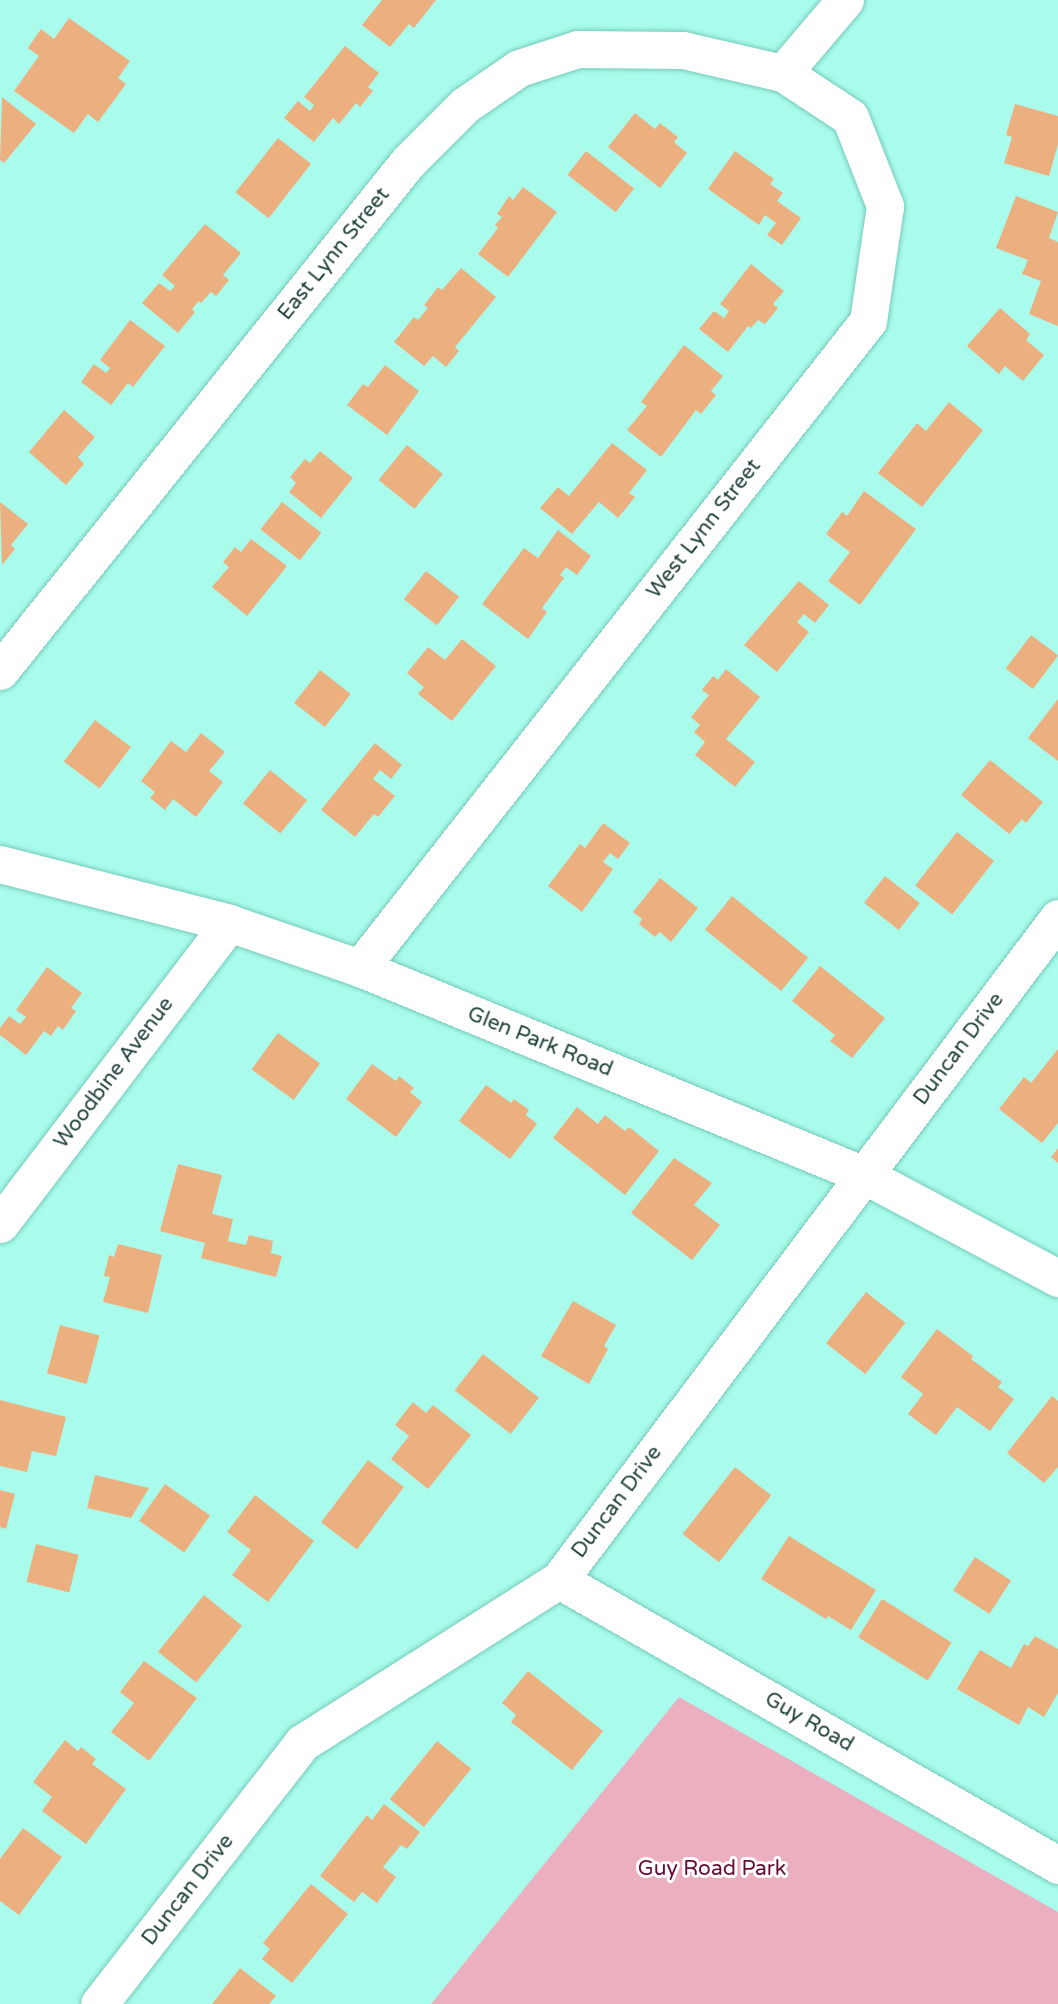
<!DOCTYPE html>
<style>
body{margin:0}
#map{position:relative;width:1058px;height:2004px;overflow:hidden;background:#a9fceb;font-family:"Varela Round",sans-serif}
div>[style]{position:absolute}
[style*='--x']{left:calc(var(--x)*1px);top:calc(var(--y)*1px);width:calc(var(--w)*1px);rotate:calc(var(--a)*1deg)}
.green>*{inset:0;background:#ebafc0}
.building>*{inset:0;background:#ecb080;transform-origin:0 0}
.roads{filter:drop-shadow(0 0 2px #77cab9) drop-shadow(0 0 2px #77cab9)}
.minor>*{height:37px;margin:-18.5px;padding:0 18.5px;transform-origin:18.5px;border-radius:18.5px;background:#fff}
span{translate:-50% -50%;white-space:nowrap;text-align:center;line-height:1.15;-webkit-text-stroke:6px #fff;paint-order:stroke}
.street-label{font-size:21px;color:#1d3f39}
.park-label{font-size:21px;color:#650c35}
</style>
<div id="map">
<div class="green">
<div style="clip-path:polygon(679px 1697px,1058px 1912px,1058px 2004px,431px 2004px)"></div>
</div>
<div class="building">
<div style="clip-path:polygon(382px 0,436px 0,414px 28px,409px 24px,390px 47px,362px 25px)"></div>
<div style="clip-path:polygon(69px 18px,130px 61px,118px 78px,126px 84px,98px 122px,88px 114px,74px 133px,14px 91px,39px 56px,28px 48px,41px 29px,54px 39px)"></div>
<div style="clip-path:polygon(345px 46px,379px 73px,368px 87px,373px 91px,360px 107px,356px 103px,339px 124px,333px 118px,314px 142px,284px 118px,298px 101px,310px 111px,314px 105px,304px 97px)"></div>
<div style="clip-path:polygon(2px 97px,36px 124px,4px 163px,0 160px)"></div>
<div style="clip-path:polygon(1015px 104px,1058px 116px,1058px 144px,1049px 176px,1004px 163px,1012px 137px,1006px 135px)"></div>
<div style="clip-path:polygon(635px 113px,655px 129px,660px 123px,678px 137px,674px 142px,687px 153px,660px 188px,608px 147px)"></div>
<div style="left:278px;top:138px;width:42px;height:69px;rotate:38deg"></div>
<div style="left:586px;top:151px;width:61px;height:30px;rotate:38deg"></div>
<div style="clip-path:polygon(735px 151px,774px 179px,770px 184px,783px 193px,777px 201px,801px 218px,782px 245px,767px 235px,776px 223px,765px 215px,759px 225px,708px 189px)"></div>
<div style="clip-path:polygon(523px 187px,557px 212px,508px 277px,478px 254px,498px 228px,495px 225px,502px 217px,497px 214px,509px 196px,513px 200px)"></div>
<div style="clip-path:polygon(1016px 196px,1058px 212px,1049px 238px,1058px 242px,1058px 326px,1029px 314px,1041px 281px,1022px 274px,1028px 260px,996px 248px)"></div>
<div style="clip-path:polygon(205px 224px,241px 253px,223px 275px,229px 280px,216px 296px,211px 292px,201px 303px,199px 301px,192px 309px,195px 312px,178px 333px,142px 303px,159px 283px,170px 291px,175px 286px,162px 275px)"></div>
<div style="clip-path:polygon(751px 264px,784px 291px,773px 304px,778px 308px,765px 324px,758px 320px,751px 328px,748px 326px,728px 352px,699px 329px,714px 311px,724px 318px,729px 311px,720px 304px)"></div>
<div style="clip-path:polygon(461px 268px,496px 297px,455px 347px,459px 351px,446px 367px,433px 356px,424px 366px,394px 342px,414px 317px,418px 320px,428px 308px,424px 305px,438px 287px,442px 290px)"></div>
<div style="clip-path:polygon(1000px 308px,1030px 334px,1026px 340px,1044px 355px,1023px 381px,1005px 366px,999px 374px,967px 346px)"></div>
<div style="clip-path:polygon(130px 320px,165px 346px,133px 387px,128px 383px,111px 405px,81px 382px,94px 364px,106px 373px,110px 368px,100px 360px)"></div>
<div style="clip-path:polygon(684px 345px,723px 376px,711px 391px,716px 395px,701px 414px,696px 410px,661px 457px,627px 430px,647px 406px,641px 402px)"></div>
<div style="clip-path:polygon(385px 365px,419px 391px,387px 435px,347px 405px,363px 384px,368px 387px)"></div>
<div style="clip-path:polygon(949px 402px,983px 430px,922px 507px,878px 473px,917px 423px,926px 431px)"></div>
<div style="clip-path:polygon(64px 410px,95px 437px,78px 457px,84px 464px,66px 485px,29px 452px)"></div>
<div style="clip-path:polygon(612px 443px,647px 470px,629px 493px,635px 497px,618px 518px,599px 502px,572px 534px,540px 508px,558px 487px,569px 496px)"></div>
<div style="left:407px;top:445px;width:46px;height:45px;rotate:39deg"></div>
<div style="clip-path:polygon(320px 451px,353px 478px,321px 518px,289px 492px,296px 483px,290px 477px,305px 459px,310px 463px)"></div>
<div style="clip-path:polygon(864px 491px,916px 529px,860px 605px,828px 581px,850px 552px,826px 534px,842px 512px,847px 516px)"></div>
<div style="clip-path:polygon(0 502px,28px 524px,11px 545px,15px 549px,2px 565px)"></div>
<div style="left:282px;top:502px;width:50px;height:35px;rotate:38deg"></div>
<div style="clip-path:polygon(558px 530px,591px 556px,577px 575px,566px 567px,560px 575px,564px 578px,542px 608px,547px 612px,528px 639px,482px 604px,524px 548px,538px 558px)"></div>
<div style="clip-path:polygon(251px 539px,287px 566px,247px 616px,212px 587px,229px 567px,223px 562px,235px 547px,241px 552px)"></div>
<div style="left:426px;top:571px;width:42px;height:36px;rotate:38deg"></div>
<div style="clip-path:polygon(799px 581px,829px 605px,815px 623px,804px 614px,797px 622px,809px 632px,777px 672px,744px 645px)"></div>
<div style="left:1031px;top:635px;width:34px;height:42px;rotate:37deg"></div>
<div style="clip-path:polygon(462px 639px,496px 666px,452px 721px,418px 694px,424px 687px,407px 673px,428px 647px,445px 660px)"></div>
<div style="clip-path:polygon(726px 669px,760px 697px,726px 739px,755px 762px,735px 787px,695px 755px,705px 742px,694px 732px,700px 725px,691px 717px,709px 695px,702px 690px,713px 676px,718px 680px)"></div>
<div style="left:320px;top:670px;width:39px;height:42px;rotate:38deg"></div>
<div style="clip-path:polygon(1058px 699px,1058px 761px,1028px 738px)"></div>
<div style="left:95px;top:720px;width:45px;height:52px;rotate:37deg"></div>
<div style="clip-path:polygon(201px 733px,225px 752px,209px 771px,223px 782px,196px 817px,173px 799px,165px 810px,150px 798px,155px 792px,141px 781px,171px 741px,186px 752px)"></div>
<div style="clip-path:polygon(375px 743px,402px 765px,391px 779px,380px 770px,373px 779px,395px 796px,378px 817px,374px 814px,355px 837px,321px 810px)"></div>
<div style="clip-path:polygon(990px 760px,1043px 802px,1026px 823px,1022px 819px,1009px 834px,961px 795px)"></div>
<div style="left:270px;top:770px;width:48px;height:43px;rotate:39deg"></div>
<div style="clip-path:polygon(603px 823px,630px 843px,618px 859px,610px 853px,603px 862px,613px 869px,582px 912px,548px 886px,580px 844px,585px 848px)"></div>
<div style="left:957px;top:832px;width:47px;height:68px;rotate:38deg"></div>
<div style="left:885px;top:876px;width:44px;height:34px;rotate:38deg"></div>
<div style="clip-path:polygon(660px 878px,698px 908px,671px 942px,660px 932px,655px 937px,639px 924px,642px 919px,633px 912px)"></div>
<div style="left:732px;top:896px;width:98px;height:43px;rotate:39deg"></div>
<div style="clip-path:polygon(820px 966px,885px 1018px,852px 1058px,830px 1041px,835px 1035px,792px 1001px)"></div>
<div style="clip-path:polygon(47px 967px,82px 993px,71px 1008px,76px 1011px,63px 1030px,58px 1026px,51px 1036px,44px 1031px,26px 1055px,0 1035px,0 1028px,9px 1016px,20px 1024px,26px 1017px,16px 1010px)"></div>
<div style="left:278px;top:1033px;width:52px;height:45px;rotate:36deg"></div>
<div style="clip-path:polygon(1058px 1049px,1058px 1123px,1042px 1143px,999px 1109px,1024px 1077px,1031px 1083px)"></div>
<div style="clip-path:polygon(372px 1064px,396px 1081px,399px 1076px,414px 1088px,410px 1092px,422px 1102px,396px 1137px,346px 1099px)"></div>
<div style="clip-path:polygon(486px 1085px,511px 1103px,514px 1099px,529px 1110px,526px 1115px,537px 1124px,510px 1159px,459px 1121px)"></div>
<div style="clip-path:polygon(577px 1107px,598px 1124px,605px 1115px,625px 1131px,629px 1127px,659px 1151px,625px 1195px,553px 1138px)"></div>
<div style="clip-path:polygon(1058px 1148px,1058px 1163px,1051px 1157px)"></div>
<div style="clip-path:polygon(674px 1158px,712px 1183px,694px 1205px,720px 1225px,692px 1260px,631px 1213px)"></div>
<div style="clip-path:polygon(178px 1164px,222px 1175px,212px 1214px,233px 1219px,228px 1241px,246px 1245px,249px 1235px,273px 1241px,271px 1253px,282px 1256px,276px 1277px,201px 1258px,205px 1243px,160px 1231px)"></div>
<div style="clip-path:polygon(118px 1244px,162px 1255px,148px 1313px,103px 1302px,110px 1277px,104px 1276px,109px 1255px,114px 1257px)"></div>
<div style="left:866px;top:1292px;width:50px;height:65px;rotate:38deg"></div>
<div style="clip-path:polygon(573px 1301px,616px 1325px,604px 1346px,608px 1349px,589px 1384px,541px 1356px)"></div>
<div style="left:60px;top:1325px;width:41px;height:50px;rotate:15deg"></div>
<div style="clip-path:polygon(937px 1329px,973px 1356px,971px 1359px,1002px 1382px,998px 1387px,1014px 1399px,990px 1431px,957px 1407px,936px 1435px,908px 1414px,923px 1394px,901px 1377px)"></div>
<div style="left:483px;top:1354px;width:71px;height:46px;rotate:38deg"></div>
<div style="clip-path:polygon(1052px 1396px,1058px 1401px,1058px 1467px,1044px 1483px,1007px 1453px)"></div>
<div style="clip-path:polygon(0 1400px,66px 1417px,56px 1456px,32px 1451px,27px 1472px,0 1466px)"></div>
<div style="clip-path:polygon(413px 1402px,426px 1413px,433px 1405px,471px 1435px,428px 1489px,391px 1459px,409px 1436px,395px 1425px)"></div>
<div style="left:368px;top:1460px;width:45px;height:78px;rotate:37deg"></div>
<div style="left:735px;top:1467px;width:46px;height:85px;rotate:38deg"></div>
<div style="clip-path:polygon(95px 1475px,149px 1488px,131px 1518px,87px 1508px)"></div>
<div style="left:165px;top:1484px;width:55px;height:45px;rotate:35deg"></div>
<div style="clip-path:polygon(0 1490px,15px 1494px,6px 1529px,0 1527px)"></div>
<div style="clip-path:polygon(255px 1495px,314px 1541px,268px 1602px,232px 1575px,251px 1550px,227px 1532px)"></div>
<div style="clip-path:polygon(789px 1536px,876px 1590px,851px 1630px,828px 1616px,826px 1619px,761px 1579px)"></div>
<div style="left:36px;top:1544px;width:44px;height:39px;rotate:14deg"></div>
<div style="left:975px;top:1557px;width:43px;height:40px;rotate:33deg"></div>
<div style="left:204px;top:1595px;width:49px;height:73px;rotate:39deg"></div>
<div style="left:882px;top:1599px;width:82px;height:45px;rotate:32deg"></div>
<div style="clip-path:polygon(1035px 1636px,1058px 1649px,1058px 1693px,1044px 1717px,1028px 1707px,1019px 1725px,957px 1689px,980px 1650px,1011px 1668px,1024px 1644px,1028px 1646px)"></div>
<div style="clip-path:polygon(144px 1661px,197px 1698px,149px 1761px,111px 1732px,134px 1703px,120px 1692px)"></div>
<div style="clip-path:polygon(528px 1671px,603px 1731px,572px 1770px,511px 1722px,516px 1715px,502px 1703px)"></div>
<div style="clip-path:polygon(65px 1740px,78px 1751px,81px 1747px,96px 1759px,92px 1764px,126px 1789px,86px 1844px,42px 1811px,52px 1797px,33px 1782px)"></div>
<div style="left:437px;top:1741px;width:44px;height:75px;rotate:39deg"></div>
<div style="clip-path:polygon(384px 1804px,420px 1832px,407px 1849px,401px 1845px,383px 1867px,396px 1877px,377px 1903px,362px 1892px,354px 1902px,320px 1876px,367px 1815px,372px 1820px)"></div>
<div style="clip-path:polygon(23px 1828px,62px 1857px,19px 1915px,0 1901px,0 1859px)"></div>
<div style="clip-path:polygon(311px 1884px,348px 1914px,292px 1983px,262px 1959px,270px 1949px,263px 1943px)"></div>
<div style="clip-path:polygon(240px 1968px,276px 1996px,269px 2004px,212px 2004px)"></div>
</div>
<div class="roads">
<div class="minor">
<div style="--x:783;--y:73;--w:96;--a:-49.7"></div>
<div style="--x:0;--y:671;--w:652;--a:-51.29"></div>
<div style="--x:408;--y:162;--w:81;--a:-45"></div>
<div style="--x:465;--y:105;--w:65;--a:-34.4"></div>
<div style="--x:519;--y:68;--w:62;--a:-17.9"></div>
<div style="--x:578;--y:49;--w:105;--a:0.5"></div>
<div style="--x:683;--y:50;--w:103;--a:13"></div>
<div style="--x:783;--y:73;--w:80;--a:33.3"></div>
<div style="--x:850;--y:117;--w:96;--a:68.5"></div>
<div style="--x:885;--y:206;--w:116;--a:98.4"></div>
<div style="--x:868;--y:321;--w:823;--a:128.14"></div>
<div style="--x:0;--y:864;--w:236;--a:14.4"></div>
<div style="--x:229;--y:923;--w:139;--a:19"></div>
<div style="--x:360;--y:968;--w:545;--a:22.33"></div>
<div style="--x:864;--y:1175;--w:220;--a:28"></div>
<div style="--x:0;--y:1224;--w:378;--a:-52.7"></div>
<div style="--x:559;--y:1580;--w:575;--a:29.73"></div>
<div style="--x:99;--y:2004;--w:331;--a:-52.1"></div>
<div style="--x:302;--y:1743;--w:304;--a:-32.4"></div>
<div style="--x:559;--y:1580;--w:829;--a:-52.99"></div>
</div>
</div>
<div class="street-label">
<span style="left:334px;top:254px;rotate:-51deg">East Lynn Street</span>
<span style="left:704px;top:529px;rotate:-52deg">West Lynn Street</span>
<span style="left:540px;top:1042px;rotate:22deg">Glen Park Road</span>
<span style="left:959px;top:1049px;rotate:-53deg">Duncan Drive</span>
<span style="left:114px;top:1073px;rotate:-53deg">Woodbine Avenue</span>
<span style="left:617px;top:1502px;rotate:-53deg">Duncan Drive</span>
<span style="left:809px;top:1722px;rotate:30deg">Guy Road</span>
<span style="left:188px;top:1890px;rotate:-52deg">Duncan Drive</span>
</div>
<div class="park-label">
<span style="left:712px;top:1869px">Guy Road Park</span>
</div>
</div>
